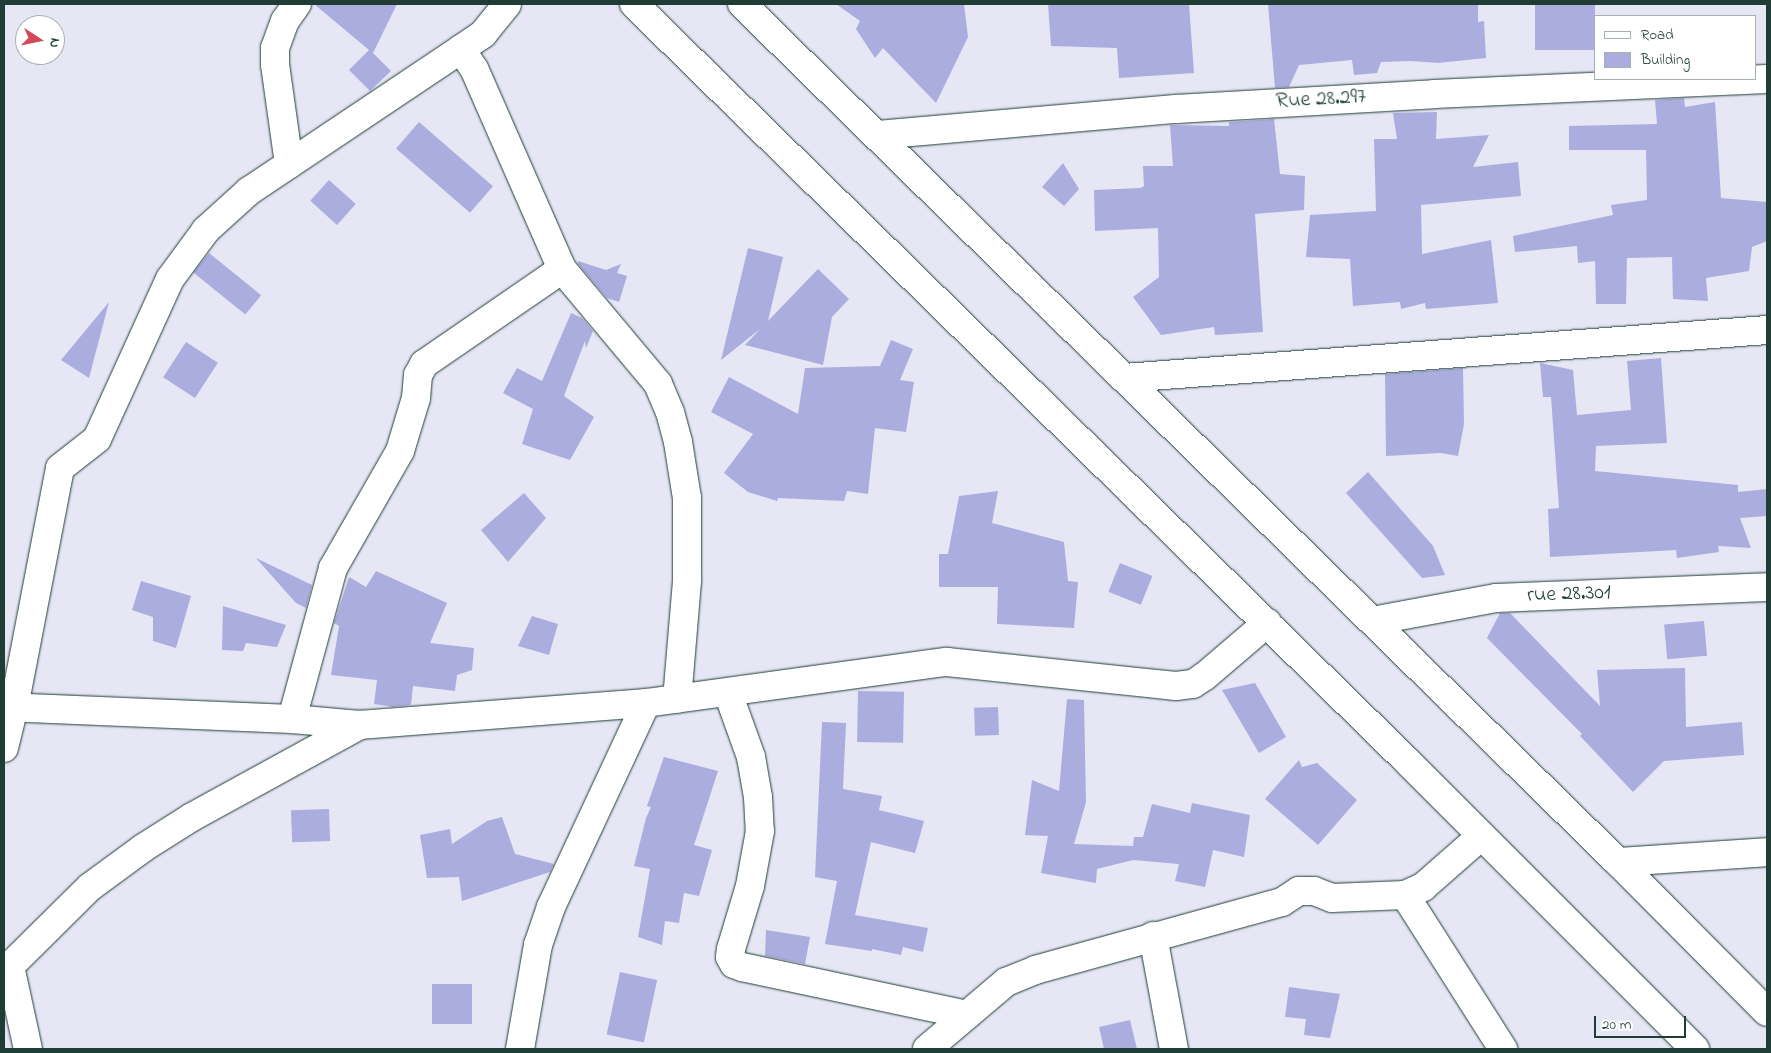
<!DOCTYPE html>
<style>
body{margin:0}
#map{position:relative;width:1771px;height:1053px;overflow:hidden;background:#e6e6f5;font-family:"Indie Flower",sans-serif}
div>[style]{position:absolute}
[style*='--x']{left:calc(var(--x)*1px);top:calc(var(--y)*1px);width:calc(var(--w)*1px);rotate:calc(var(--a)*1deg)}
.building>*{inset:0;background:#abadde;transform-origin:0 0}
.roads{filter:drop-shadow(0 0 1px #1f3d34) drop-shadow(0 0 1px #1f3d34)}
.minor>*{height:28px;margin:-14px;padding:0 14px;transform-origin:14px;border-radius:14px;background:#fff}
.secondary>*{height:28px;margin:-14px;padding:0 14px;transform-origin:14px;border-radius:14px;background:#fff}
span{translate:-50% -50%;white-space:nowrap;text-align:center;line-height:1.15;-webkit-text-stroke:4px #fff;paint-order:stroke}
.street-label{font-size:22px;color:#1f3d34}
.frame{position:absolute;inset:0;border:5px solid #1f3d34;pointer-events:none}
.legend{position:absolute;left:1594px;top:15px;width:162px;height:65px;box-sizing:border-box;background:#fff;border:1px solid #a5b1ae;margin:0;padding:6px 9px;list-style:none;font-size:15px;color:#1f3d34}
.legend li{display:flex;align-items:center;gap:10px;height:25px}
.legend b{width:25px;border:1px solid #a5b1ae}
.north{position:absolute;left:15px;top:15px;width:50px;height:50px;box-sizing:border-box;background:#fff;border:1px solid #a5b1ae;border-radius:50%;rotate:101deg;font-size:14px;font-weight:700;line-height:20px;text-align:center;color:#1f3d34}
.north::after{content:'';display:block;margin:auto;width:18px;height:22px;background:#d1495b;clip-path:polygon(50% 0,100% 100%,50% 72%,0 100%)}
.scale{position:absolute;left:1594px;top:1016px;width:92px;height:22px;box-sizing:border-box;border:2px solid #1f3d34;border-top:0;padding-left:6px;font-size:15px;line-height:18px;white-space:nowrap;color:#1f3d34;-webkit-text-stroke:4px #fff;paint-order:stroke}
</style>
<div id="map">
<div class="building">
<div style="clip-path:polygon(314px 4px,397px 4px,373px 53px,391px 71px,370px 91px,349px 70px,369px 50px)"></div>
<div style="clip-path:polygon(836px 4px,964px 4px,968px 37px,936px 103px,883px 48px,875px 58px,856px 29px,860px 21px)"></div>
<div style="clip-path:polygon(1048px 4px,1189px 4px,1194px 73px,1119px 78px,1117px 48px,1051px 46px)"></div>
<div style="clip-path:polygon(1268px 4px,1478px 4px,1478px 22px,1484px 21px,1486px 58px,1438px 63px,1411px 61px,1381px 62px,1377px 73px,1354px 75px,1352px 60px,1299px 65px,1289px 87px,1275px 88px)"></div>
<div style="left:1535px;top:4px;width:60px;height:46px"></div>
<div style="clip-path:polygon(1684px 98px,1685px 107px,1715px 102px,1721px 198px,1767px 202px,1767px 241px,1752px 247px,1749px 271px,1706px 278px,1708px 301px,1673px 299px,1672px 257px,1627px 258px,1626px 304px,1596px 304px,1595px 261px,1578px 263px,1577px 246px,1515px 252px,1513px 236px,1613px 215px,1611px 205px,1647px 200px,1646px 150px,1569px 150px,1569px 126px,1657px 124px,1655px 100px)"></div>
<div style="clip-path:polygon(1437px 112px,1436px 139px,1489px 135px,1473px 167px,1518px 162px,1521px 196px,1421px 205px,1422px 254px,1491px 240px,1498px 303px,1426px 309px,1425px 303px,1401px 309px,1400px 302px,1353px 306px,1350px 259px,1306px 257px,1310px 215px,1376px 211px,1374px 139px,1397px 139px,1393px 113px)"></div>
<div style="clip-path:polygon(1274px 119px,1280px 174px,1305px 176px,1304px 210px,1255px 214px,1263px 332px,1215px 335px,1214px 327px,1161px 335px,1133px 297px,1159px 277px,1158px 228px,1095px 231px,1094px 190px,1141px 188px,1144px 186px,1143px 166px,1173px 166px,1170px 125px,1229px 126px,1229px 122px)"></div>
<div style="left:419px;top:122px;width:98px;height:35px;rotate:41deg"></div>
<div style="clip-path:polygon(1063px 163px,1079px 189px,1064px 206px,1042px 187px)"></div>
<div style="left:329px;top:180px;width:36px;height:28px;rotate:42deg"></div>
<div style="clip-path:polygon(748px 248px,783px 257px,768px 321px,818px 269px,849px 299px,832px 317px,823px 365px,745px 345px,760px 329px,721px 360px)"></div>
<div style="left:209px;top:253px;width:67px;height:25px;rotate:39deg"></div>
<div style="clip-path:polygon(578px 261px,606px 270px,621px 264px,617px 273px,627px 276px,619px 302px,607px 298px,578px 264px)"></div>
<div style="clip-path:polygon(109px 302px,89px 378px,61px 360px)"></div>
<div style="clip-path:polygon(571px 313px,582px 318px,593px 331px,586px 348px,585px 341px,564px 396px,594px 417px,570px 460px,522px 444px,533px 409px,503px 393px,517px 368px,542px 381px)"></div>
<div style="clip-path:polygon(891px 340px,913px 349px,900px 380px,914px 382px,906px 432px,875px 428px,868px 494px,847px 491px,844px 501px,778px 498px,777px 501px,748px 492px,724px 473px,753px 434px,711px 412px,729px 377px,798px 414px,805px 368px,880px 366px)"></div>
<div style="left:186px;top:342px;width:38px;height:42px;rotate:33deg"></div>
<div style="clip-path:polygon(1661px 358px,1667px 443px,1596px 446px,1595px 471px,1738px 485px,1738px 492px,1767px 489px,1767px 516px,1740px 518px,1751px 548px,1718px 546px,1719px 552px,1677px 558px,1676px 550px,1550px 557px,1548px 509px,1559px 508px,1551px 397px,1543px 397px,1540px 363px,1573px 370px,1577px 415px,1631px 410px,1627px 361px)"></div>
<div style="clip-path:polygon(1463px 368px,1464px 424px,1458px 456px,1441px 453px,1386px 456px,1385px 374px)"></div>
<div style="clip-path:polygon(1368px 472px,1433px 546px,1445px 575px,1422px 578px,1346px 493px)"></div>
<div style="clip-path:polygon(998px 491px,992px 523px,1064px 542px,1068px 581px,1078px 582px,1074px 628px,997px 624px,998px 587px,939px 587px,939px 554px,948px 554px,959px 496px)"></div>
<div style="clip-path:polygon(524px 493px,546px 518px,508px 562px,481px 530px)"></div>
<div style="clip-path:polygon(256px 558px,312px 585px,306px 608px,296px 603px)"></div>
<div style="left:1120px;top:563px;width:35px;height:31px;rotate:22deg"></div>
<div style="clip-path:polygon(376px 571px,447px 603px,430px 643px,474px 648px,472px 670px,457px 675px,455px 691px,413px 686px,411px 705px,393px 707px,374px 704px,377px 680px,331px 675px,339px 626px,334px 623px,349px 577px,366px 587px)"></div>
<div style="clip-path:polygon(141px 581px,191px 596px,176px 648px,153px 641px,153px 617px,132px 610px)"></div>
<div style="clip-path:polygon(223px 606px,286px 625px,277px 647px,246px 643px,243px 651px,222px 650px)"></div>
<div style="clip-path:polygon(1500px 613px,1510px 613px,1600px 706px,1597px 670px,1685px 668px,1686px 727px,1742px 722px,1744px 755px,1664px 761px,1633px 792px,1580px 736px,1582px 734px,1487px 638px)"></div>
<div style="clip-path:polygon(532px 616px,558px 624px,549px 655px,518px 646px)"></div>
<div style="left:1704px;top:621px;width:35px;height:40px;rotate:85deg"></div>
<div style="clip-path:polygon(1255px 683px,1286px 737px,1259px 753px,1222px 690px)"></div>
<div style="left:858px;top:691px;width:46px;height:51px;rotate:1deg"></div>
<div style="clip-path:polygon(1067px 699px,1084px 700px,1086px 802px,1074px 844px,1133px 846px,1134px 837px,1143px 837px,1152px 804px,1190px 813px,1192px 803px,1250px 815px,1244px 857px,1213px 850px,1205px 887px,1175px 881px,1179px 864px,1133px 860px,1097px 869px,1096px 883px,1041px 873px,1048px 836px,1025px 835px,1032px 780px,1059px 791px)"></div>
<div style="left:998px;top:707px;width:28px;height:24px;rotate:88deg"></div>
<div style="clip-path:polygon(822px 722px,846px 723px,843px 789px,882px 796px,879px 810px,924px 821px,915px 853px,871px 842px,855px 915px,928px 928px,923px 952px,903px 947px,901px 955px,872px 949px,872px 951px,825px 944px,837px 881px,815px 877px)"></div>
<div style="clip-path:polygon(664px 757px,718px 771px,694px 845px,712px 850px,699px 896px,684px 893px,679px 923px,665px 921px,662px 945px,638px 937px,650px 869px,634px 866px,646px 818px,651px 807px,647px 806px)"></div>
<div style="clip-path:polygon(1299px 760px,1302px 767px,1317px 763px,1357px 800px,1318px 845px,1265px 799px)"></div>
<div style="left:329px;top:809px;width:32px;height:38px;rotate:88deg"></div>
<div style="clip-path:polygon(502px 817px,515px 854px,554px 864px,550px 872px,462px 901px,459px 877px,427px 878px,420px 835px,450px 829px,452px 844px,487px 821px)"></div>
<div style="clip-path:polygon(766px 930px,810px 937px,805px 964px,765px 956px)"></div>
<div style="left:620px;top:972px;width:38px;height:64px;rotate:12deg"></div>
<div style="left:432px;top:984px;width:40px;height:40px"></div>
<div style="clip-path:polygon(1289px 987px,1340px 994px,1330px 1038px,1304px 1035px,1306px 1019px,1285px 1017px)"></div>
<div style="clip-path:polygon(1130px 1020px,1137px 1049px,1104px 1049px,1099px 1027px)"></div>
</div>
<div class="roads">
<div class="minor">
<div style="--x:877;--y:135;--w:300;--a:-5"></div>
<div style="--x:1176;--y:109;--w:258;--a:-3.3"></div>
<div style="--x:1434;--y:94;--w:333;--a:-2.6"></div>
<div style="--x:289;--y:164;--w:101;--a:-98"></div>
<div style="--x:275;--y:64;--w:16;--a:-90"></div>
<div style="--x:275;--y:48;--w:29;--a:-70"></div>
<div style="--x:285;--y:21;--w:21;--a:-55"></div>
<div style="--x:562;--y:269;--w:150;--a:50.1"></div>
<div style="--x:658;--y:384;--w:30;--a:67"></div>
<div style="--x:670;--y:412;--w:31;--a:75"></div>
<div style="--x:678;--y:442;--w:57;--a:80.9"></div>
<div style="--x:687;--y:498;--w:83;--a:90"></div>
<div style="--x:687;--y:581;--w:118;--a:94.8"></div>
<div style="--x:1124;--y:378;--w:645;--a:-4.27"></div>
<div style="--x:1372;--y:621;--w:126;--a:-10.5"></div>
<div style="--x:1496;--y:598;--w:271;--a:-2.3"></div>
<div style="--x:728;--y:693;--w:68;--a:70.2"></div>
<div style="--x:751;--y:757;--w:41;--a:80.1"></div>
<div style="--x:758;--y:797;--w:34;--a:87"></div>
<div style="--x:760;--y:831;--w:56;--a:100.3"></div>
<div style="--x:750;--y:886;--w:66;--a:106.8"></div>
<div style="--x:731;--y:949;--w:8;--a:97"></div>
<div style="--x:730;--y:957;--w:8;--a:60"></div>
<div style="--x:734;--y:964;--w:9;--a:21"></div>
<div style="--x:742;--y:967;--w:230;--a:12"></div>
<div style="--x:4;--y:707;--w:288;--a:2.4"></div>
<div style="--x:292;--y:719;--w:68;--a:5"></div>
<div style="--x:292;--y:719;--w:156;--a:-74.8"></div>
<div style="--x:333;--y:568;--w:135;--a:-60.2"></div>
<div style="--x:400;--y:451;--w:55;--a:-73.2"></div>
<div style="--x:416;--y:398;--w:23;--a:-85"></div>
<div style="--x:418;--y:375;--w:13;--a:-61"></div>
<div style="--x:424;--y:364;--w:168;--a:-34.5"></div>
<div style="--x:562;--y:269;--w:219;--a:-113.7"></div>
<div style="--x:474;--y:69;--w:24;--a:-123"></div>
<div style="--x:461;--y:49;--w:27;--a:-34"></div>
<div style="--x:483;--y:34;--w:38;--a:-51"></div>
<div style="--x:4;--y:748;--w:42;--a:-76.3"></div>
<div style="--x:14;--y:707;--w:243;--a:-79.1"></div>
<div style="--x:60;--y:468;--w:47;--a:-38.1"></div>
<div style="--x:97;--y:439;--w:176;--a:-65.5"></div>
<div style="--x:170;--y:279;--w:61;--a:-53.7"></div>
<div style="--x:206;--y:230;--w:58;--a:-42.2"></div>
<div style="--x:249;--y:191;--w:255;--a:-33.8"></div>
<div style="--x:1618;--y:862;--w:149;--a:-3.8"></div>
<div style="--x:1405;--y:895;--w:183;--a:57.5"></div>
<div style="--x:1153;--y:936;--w:115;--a:79.5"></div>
<div style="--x:10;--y:966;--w:85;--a:77.8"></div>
<div style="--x:4;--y:972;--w:121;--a:-44.7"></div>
<div style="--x:90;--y:887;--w:66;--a:-36.3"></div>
<div style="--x:143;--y:848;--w:58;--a:-32.3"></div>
<div style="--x:192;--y:817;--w:192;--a:-28.7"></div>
<div style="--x:360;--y:725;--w:287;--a:-4.4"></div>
<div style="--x:646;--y:703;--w:304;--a:-7.8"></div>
<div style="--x:947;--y:662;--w:230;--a:6"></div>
<div style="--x:1176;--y:686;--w:17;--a:-7"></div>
<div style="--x:1193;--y:684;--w:14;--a:-34"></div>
<div style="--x:1205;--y:676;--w:82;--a:-40.5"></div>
<div style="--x:520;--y:1049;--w:106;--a:-80.2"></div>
<div style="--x:538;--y:945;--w:40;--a:-71.1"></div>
<div style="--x:551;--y:907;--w:225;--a:-65"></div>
<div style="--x:927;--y:1049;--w:104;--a:-40.3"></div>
<div style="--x:1006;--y:982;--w:31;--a:-22"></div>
<div style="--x:1035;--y:970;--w:256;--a:-15.4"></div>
<div style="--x:1282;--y:902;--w:20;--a:-33"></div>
<div style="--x:1299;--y:891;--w:15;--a:0"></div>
<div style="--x:1314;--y:891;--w:19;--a:21"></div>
<div style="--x:1332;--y:898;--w:73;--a:-2.4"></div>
<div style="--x:1405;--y:895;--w:20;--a:-24"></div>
<div style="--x:1423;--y:887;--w:77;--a:-41.3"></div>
</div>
<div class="secondary">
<div style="--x:634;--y:4;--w:1083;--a:44.4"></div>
<div style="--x:1408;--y:762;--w:406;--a:45"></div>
<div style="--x:742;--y:4;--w:1226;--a:44.41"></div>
<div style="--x:1618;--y:862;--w:211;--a:45.2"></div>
</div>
</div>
<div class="street-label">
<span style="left:1321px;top:100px;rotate:-3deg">Rue 28.297</span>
<span style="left:1569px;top:595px;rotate:-2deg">rue 28.301</span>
</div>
<div class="frame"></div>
<ul class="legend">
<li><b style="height:6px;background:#fff"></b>Road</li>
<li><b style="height:14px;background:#abadde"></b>Building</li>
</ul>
<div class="north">N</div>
<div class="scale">20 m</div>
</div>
